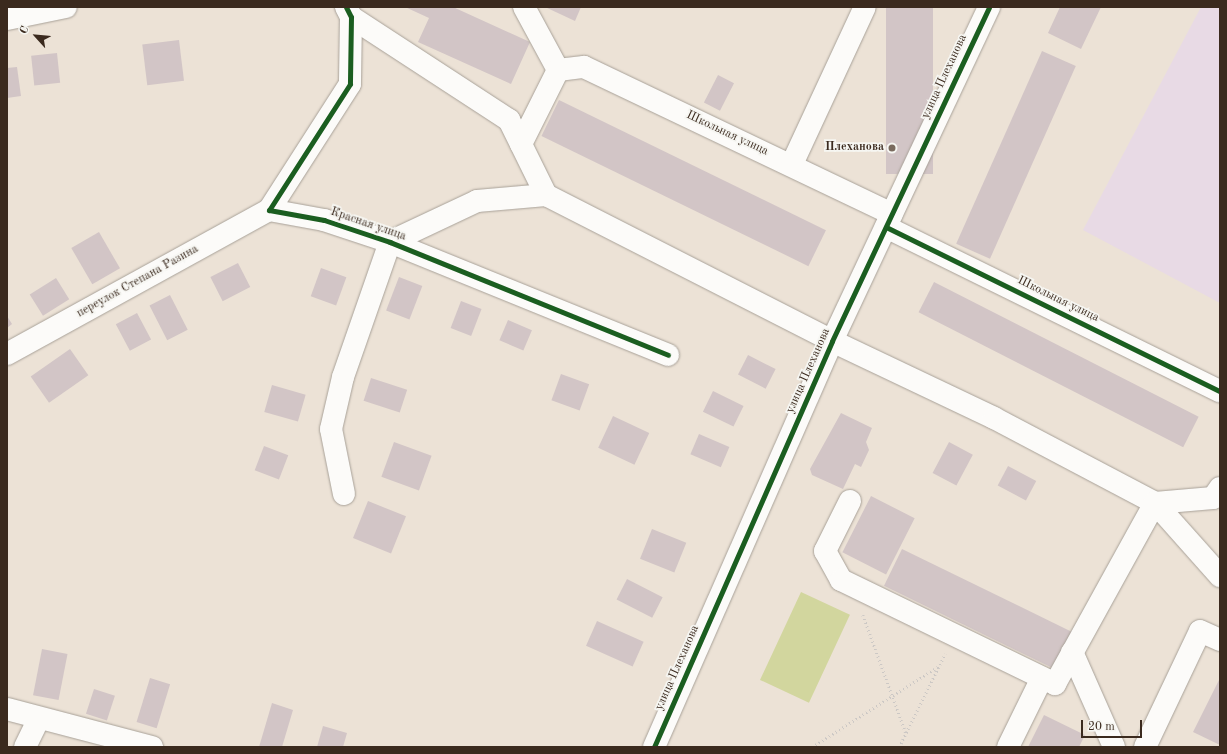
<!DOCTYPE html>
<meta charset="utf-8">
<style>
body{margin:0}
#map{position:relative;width:1227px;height:754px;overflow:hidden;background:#ece2d6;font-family:"Old Standard TT",serif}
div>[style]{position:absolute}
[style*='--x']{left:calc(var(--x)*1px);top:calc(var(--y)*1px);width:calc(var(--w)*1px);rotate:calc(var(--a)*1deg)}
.built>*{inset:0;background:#e8dae5}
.green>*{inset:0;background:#d2d69e;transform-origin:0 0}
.building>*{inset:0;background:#d2c5c6;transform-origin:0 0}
.path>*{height:2.5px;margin-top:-1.25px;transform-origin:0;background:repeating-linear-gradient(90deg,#ccc8c5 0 1px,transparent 0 4px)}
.roads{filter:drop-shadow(0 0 1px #a8a198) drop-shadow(0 0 1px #a8a198)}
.minor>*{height:22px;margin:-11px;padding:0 11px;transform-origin:11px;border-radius:11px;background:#fcfbf9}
.cycleway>*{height:5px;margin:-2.5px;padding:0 2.5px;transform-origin:2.5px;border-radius:2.5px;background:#1b5e20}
.dots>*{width:11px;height:11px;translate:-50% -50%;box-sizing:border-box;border:2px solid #f6f6f2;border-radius:50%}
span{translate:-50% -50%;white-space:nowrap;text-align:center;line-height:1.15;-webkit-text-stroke:3.5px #f6f6f2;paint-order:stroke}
.street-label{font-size:12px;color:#3b2a1e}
.poi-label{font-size:12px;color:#3b2a1e;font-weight:700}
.right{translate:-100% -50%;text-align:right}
.frame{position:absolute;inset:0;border:8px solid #3b2a1e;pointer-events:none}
.north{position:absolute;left:16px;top:16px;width:40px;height:40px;-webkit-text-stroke:3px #f6f6f2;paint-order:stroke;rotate:297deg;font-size:11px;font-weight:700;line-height:16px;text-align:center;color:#3b2a1e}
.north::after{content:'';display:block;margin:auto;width:14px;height:18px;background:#3b2a1e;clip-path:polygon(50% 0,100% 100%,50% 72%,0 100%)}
.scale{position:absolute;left:1081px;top:720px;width:61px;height:18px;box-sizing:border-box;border:2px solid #3b2a1e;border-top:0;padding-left:5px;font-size:12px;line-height:14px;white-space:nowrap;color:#3b2a1e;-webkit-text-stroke:3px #f6f6f2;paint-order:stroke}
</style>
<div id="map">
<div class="built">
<div style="clip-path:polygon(1201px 7px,1220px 7px,1220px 303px,1083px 230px)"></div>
</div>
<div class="green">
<div style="left:801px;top:592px;width:54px;height:97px;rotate:25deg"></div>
</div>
<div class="building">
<div style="clip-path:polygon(405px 7px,453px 7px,530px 42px,511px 84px,418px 42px,429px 18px)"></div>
<div style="clip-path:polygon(545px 7px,581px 7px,575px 21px)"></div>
<div style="left:886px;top:7px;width:47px;height:167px"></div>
<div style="clip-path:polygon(1060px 7px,1101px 7px,1081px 49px,1048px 33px)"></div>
<div style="left:179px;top:40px;width:41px;height:37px;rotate:83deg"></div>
<div style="left:1042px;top:51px;width:37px;height:211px;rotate:24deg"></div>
<div style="left:57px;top:53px;width:30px;height:26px;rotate:84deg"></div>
<div style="clip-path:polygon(17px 67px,21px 96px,7px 98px,7px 68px)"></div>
<div style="left:718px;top:75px;width:18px;height:31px;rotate:27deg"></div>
<div style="left:559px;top:100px;width:297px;height:40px;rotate:26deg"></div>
<div style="left:99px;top:232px;width:42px;height:32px;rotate:60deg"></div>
<div style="left:238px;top:263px;width:27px;height:31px;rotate:63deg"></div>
<div style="left:321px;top:268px;width:27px;height:30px;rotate:20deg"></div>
<div style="left:399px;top:277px;width:25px;height:36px;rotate:21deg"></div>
<div style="left:56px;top:278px;width:25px;height:31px;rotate:58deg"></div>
<div style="left:934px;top:282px;width:297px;height:34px;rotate:27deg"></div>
<div style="left:170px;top:295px;width:39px;height:23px;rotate:63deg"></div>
<div style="left:461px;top:301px;width:22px;height:29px;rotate:21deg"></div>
<div style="left:137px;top:313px;width:30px;height:24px;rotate:62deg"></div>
<div style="clip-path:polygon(7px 316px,12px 324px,7px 328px)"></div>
<div style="left:508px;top:320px;width:26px;height:22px;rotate:23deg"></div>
<div style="left:70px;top:349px;width:32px;height:48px;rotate:55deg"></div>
<div style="left:748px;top:355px;width:31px;height:22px;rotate:27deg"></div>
<div style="left:561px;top:374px;width:30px;height:28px;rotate:20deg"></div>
<div style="left:371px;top:378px;width:38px;height:24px;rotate:18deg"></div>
<div style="left:272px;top:385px;width:35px;height:28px;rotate:16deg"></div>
<div style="left:713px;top:391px;width:34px;height:23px;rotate:26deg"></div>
<div style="clip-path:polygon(841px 413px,872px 428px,866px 442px,869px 450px,861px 467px,855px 464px,843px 489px,812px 475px,810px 469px)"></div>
<div style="left:613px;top:416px;width:40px;height:35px;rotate:25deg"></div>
<div style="left:699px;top:434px;width:33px;height:22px;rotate:23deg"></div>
<div style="left:394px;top:442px;width:40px;height:37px;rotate:20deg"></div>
<div style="left:949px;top:442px;width:27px;height:35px;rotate:28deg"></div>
<div style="left:264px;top:446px;width:26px;height:26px;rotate:21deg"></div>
<div style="left:1008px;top:466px;width:32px;height:22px;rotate:28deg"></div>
<div style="left:871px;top:496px;width:49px;height:63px;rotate:27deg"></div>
<div style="left:368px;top:501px;width:41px;height:40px;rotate:22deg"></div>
<div style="left:652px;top:529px;width:37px;height:32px;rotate:22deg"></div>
<div style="left:902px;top:549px;width:191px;height:41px;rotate:26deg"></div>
<div style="left:627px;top:579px;width:40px;height:23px;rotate:27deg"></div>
<div style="left:597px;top:621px;width:51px;height:27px;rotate:24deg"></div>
<div style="left:42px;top:649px;width:26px;height:47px;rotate:11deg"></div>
<div style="left:150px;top:678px;width:21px;height:46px;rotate:17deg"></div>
<div style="clip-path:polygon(1220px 678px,1220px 745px,1193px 732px)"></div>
<div style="left:94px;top:689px;width:22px;height:26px;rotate:18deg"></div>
<div style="clip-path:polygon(272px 703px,293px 710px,282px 747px,259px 747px)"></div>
<div style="clip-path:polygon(1044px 715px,1085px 735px,1079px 747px,1028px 747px)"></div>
<div style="clip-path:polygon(323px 726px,347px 733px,343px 747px,317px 747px)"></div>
</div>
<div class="path">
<div style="--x:863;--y:615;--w:126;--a:70"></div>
<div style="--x:812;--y:747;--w:151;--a:-32.5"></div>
<div style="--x:899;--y:747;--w:104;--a:-63.7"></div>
</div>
<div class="roads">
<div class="minor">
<div style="--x:346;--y:7;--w:11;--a:63"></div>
<div style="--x:351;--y:17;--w:67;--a:90.9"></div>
<div style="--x:350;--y:84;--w:150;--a:122.7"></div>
<div style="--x:269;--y:210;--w:56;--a:10.3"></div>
<div style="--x:324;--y:220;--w:70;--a:18.4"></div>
<div style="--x:390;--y:242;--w:300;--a:22.1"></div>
<div style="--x:524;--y:7;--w:72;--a:61.6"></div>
<div style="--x:351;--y:17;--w:189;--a:33.1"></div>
<div style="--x:509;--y:120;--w:84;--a:63.7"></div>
<div style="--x:546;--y:195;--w:321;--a:27"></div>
<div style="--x:832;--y:341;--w:179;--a:25.4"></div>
<div style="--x:994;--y:418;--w:182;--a:27.8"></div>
<div style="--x:1155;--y:503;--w:98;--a:48.3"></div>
<div style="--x:7;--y:19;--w:60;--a:-11.5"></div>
<div style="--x:558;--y:70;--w:26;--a:-7"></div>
<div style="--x:584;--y:67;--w:341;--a:25.5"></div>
<div style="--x:521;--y:144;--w:83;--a:-63.4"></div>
<div style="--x:792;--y:164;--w:173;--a:-65.1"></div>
<div style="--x:886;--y:227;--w:372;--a:26.2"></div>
<div style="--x:7;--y:354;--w:299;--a:-28.8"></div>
<div style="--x:344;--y:494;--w:66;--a:-101.3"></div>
<div style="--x:331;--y:429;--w:53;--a:-77"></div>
<div style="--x:343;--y:377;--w:143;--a:-70.8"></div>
<div style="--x:390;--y:242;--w:96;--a:-25.2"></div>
<div style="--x:477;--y:201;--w:69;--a:-5"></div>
<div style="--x:850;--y:501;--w:56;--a:116.6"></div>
<div style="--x:825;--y:551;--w:33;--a:61"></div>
<div style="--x:841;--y:580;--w:238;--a:25.9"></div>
<div style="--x:1055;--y:684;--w:207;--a:-61.1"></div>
<div style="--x:1155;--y:503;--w:58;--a:-4.9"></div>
<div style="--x:1213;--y:498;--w:12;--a:-55"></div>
<div style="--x:1072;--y:652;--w:104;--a:66.1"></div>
<div style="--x:7;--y:709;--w:150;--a:14.7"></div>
<div style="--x:25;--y:747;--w:32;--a:-64"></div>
<div style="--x:654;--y:747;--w:443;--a:-66.3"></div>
<div style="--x:832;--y:341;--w:369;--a:-64.8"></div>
<div style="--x:1008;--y:747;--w:77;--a:-63.8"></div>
<div style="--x:1145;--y:747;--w:128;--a:-64.6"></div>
<div style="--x:1200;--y:631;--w:22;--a:24"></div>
</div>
</div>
<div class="cycleway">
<div style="--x:346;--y:7;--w:11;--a:63"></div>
<div style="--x:351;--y:17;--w:67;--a:90.9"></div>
<div style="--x:350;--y:84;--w:150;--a:122.7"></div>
<div style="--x:269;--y:210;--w:56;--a:10.3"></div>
<div style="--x:324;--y:220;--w:70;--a:18.4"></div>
<div style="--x:390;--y:242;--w:300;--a:22.1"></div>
<div style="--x:886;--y:227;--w:372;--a:26.2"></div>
<div style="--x:654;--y:747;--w:443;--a:-66.3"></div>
<div style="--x:832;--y:341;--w:369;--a:-64.8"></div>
</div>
<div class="dots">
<div style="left:892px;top:148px;background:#796a5e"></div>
</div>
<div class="street-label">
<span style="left:945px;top:77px;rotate:-65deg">улица Плеханова</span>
<span style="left:727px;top:134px;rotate:25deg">Школьная улица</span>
<span style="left:368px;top:225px;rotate:19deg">Красная улица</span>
<span style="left:138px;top:282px;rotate:-29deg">переулок Степана Разина</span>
<span style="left:1058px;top:300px;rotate:26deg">Школьная улица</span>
<span style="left:809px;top:371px;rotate:-66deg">улица Плеханова</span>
<span style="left:678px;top:668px;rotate:-66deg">улица Плеханова</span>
</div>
<div class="poi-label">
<span class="right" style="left:884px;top:148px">Плеханова</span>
</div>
<div class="frame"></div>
<div class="north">С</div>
<div class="scale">20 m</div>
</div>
